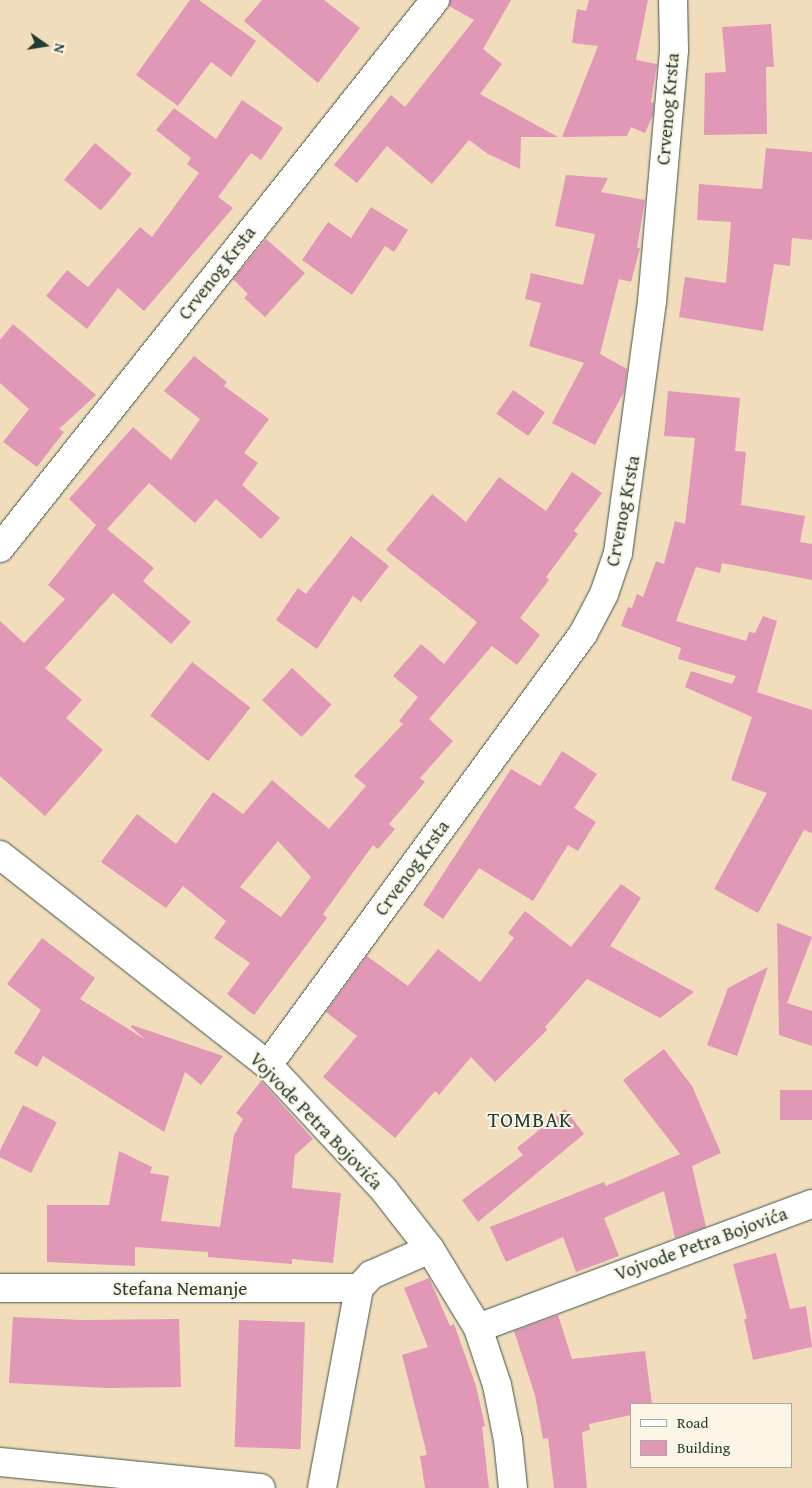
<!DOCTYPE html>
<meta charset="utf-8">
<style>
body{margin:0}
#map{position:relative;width:812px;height:1488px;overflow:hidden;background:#f1ddbc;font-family:"Gentium Book Plus",serif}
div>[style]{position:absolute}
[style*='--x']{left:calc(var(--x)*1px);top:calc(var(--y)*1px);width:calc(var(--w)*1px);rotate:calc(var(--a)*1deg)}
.building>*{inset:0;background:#e198b6;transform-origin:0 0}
.roads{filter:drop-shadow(0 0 1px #3e5548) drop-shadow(0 0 1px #3e5548)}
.minor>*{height:28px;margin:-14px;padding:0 14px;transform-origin:14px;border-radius:14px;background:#fff}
span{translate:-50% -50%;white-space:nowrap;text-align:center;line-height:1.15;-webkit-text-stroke:4px #fcf5e5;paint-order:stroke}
.street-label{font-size:19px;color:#1f3d34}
.quarter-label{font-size:21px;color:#1f3d34;letter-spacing:1px}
.legend{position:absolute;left:630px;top:1403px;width:162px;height:65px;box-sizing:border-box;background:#fcf5e5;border:1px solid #a4ab9e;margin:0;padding:6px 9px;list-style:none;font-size:15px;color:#1f3d34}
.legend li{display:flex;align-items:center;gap:10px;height:25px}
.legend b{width:25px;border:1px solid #a4ab9e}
.north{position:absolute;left:20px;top:20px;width:50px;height:50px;-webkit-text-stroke:4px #fcf5e5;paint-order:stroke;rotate:103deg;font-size:14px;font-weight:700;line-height:20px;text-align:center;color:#1f3d34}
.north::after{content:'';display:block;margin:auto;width:18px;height:22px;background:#1f3d34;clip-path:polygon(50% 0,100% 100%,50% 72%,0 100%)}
</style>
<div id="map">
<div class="building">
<div style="clip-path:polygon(190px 0,199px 0,256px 41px,231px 77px,211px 62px,178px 106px,136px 75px)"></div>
<div style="clip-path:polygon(262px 0,324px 0,360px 28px,318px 83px,244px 21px)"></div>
<div style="clip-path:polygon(450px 0,511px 0,483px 49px,502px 64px,480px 94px,558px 137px,521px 137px,520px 169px,488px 154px,469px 140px,432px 184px,387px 146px,357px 183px,334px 165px,391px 95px,405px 107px,474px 20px,449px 6px)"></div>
<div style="clip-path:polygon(589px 0,648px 0,636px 60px,657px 64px,651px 102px,654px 103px,653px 115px,645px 133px,631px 127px,627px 136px,562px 137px,598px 46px,572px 43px,577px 9px,586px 11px)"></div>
<div style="clip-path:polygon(771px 24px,774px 67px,766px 67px,767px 134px,704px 135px,705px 73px,726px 72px,722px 27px)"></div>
<div style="clip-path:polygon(242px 100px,283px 128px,261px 160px,251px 153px,218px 197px,233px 208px,144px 311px,118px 288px,87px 329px,46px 296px,67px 270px,88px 287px,140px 227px,152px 237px,199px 173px,187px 164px,191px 158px,156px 130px,174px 108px,216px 139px)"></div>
<div style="left:95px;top:143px;width:48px;height:48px;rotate:40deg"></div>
<div style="clip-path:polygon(766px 148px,812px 152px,812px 240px,792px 238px,790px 266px,774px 264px,763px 331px,679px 317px,685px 277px,726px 283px,731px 222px,697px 220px,699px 184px,762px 189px)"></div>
<div style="clip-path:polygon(566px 175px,608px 178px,601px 192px,645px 200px,637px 248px,640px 248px,631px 282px,619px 279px,600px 354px,627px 369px,624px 392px,595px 445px,552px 423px,584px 363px,529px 346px,541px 303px,525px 299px,531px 273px,583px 285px,595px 234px,555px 226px)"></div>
<div style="clip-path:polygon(371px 207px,408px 230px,394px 252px,385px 246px,352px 295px,302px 260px,328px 222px,351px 238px)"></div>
<div style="clip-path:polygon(266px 239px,305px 273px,265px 317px,244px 298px,248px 294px,233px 279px)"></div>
<div style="clip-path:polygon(13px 324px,96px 395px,59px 429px,64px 432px,37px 467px,3px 442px,29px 409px,0 383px,0 340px)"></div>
<div style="clip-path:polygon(194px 356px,227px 382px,224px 386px,269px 419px,244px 453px,258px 463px,242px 485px,280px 518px,261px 539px,216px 499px,195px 523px,149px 483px,107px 529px,154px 568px,143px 581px,191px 622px,171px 644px,113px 593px,45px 668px,82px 700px,66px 718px,103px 750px,45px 816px,0 776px,0 621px,24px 643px,65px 599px,48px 585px,96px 525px,69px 499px,133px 427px,171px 460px,200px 419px,164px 391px)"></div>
<div style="left:513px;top:390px;width:39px;height:29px;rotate:35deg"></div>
<div style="clip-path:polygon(668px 391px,740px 398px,735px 451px,746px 452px,741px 505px,805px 516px,800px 542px,812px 544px,812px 580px,722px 563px,720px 573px,696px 567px,676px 621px,746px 641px,749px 632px,755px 633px,763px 616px,777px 621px,757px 692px,812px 710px,812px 833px,804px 830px,758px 913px,714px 889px,767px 793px,731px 780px,752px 717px,685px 687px,691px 671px,732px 684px,736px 676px,678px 659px,681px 648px,621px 626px,628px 607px,632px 608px,637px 594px,643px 597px,656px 561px,664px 564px,675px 521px,685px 524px,695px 438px,664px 436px)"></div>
<div style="clip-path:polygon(evenodd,572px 472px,602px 493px,574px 531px,578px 534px,546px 577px,549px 580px,520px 618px,540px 635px,517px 665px,492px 646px,429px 719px,453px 741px,420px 778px,425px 782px,389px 824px,395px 829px,378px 849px,373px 845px,323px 914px,327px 918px,254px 1015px,227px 994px,250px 963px,214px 938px,226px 921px,183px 886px,166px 908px,101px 862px,137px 814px,176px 844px,213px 792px,243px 814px,272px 780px,329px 829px,366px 786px,354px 776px,403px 724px,399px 721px,418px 697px,393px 676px,421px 644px,444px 664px,477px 622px,386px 550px,432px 494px,466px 522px,499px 477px,546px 511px,572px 472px,278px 841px,311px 877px,281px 917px,240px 887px,278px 841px)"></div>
<div style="clip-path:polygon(351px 536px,389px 566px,361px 602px,353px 596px,317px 649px,276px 620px,298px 588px,306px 594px)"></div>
<div style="left:192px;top:662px;width:74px;height:68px;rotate:38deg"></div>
<div style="left:292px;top:668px;width:54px;height:44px;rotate:43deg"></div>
<div style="clip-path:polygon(562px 751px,597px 774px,574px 808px,596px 822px,578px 851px,568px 845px,533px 901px,479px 868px,443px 919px,423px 905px,511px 769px,540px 786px)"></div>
<div style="clip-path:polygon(621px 884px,641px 898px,610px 946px,694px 992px,660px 1018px,587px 979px,545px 1027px,547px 1030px,495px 1082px,471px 1057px,439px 1095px,435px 1091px,395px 1138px,323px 1077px,357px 1036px,326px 1012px,367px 956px,408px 986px,438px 949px,480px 982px,514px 938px,508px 933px,525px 911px,571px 947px)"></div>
<div style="clip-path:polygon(777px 923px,812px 937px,787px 1003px,812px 1011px,812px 1046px,779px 1035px)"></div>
<div style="clip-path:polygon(42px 938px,95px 978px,80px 999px,146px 1040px,131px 1027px,132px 1025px,223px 1056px,201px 1085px,185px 1072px,164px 1132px,43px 1056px,37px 1067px,14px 1053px,41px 1010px,7px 984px)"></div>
<div style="clip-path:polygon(768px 967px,737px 1056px,707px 1045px,728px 988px)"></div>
<div style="clip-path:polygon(664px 1049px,692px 1086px,721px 1153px,692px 1166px,706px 1227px,675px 1238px,664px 1191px,604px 1218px,619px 1256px,576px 1272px,563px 1237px,506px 1262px,490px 1227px,604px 1182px,606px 1186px,680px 1154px,623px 1080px)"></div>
<div style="clip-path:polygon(261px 1081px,313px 1139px,295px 1155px,292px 1188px,341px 1193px,333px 1263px,292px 1259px,292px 1264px,208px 1257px,208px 1252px,135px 1247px,135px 1266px,47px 1262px,47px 1205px,109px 1205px,119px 1151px,152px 1167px,150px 1173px,169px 1176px,161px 1221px,220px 1227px,234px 1135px,243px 1119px,236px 1113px)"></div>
<div style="left:780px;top:1090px;width:32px;height:30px"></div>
<div style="left:23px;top:1105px;width:38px;height:57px;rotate:27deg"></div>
<div style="clip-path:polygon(565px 1109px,584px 1134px,478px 1222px,462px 1200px,523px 1155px,517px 1148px)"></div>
<div style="clip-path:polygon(776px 1253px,790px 1309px,806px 1306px,812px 1347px,753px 1360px,744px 1319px,747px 1319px,733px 1264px)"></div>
<div style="clip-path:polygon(429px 1278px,450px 1326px,454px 1324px,476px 1386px,485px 1426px,482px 1427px,489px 1488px,425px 1488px,420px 1456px,427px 1455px,402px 1355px,428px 1347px,404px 1288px)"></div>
<div style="clip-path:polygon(558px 1315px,572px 1359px,645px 1351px,652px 1404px,631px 1404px,631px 1415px,589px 1424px,590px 1430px,582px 1432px,587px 1488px,554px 1488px,548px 1438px,543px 1439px,535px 1395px,514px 1331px)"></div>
<div style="clip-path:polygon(13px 1317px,82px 1320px,179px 1319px,181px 1387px,107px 1388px,9px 1383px)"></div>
<div style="left:239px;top:1320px;width:66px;height:127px;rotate:2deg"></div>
</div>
<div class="roads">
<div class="minor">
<div style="--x:0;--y:548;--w:700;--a:-51.56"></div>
<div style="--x:0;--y:855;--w:340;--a:38.1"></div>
<div style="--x:268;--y:1065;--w:171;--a:47.1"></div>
<div style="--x:384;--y:1190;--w:75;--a:52.1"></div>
<div style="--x:430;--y:1249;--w:92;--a:58.7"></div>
<div style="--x:478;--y:1328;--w:60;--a:71.6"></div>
<div style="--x:497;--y:1385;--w:56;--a:78.7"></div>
<div style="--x:508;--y:1440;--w:48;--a:84.1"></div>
<div style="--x:268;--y:1065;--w:534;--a:-53.84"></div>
<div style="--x:583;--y:634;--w:45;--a:-62.3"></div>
<div style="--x:604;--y:594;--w:43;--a:-71.1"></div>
<div style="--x:618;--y:553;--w:253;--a:-82.3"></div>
<div style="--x:652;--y:302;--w:253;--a:-85"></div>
<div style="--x:674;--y:50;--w:50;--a:-91.1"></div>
<div style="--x:0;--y:1288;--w:359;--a:0"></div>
<div style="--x:359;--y:1288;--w:18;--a:-47"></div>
<div style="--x:371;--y:1275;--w:64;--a:-23.8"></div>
<div style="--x:478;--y:1328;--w:356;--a:-20.4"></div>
<div style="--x:0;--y:1462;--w:262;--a:5.7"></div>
<div style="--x:322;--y:1488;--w:203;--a:-79.5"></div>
</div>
</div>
<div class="street-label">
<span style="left:668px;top:109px;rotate:-85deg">Crvenog Krsta</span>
<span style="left:217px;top:273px;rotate:-52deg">Crvenog Krsta</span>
<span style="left:623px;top:511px;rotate:-79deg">Crvenog Krsta</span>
<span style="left:412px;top:868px;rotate:-54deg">Crvenog Krsta</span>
<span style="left:316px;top:1121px;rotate:46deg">Vojvode Petra Bojovića</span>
<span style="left:701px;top:1244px;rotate:-20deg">Vojvode Petra Bojovića</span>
<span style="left:180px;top:1289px">Stefana Nemanje</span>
</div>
<div class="quarter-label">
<span style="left:530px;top:1120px">TOMBAK</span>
</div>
<ul class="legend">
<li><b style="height:6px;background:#fff"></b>Road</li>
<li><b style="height:14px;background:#e198b6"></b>Building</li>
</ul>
<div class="north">N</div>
</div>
